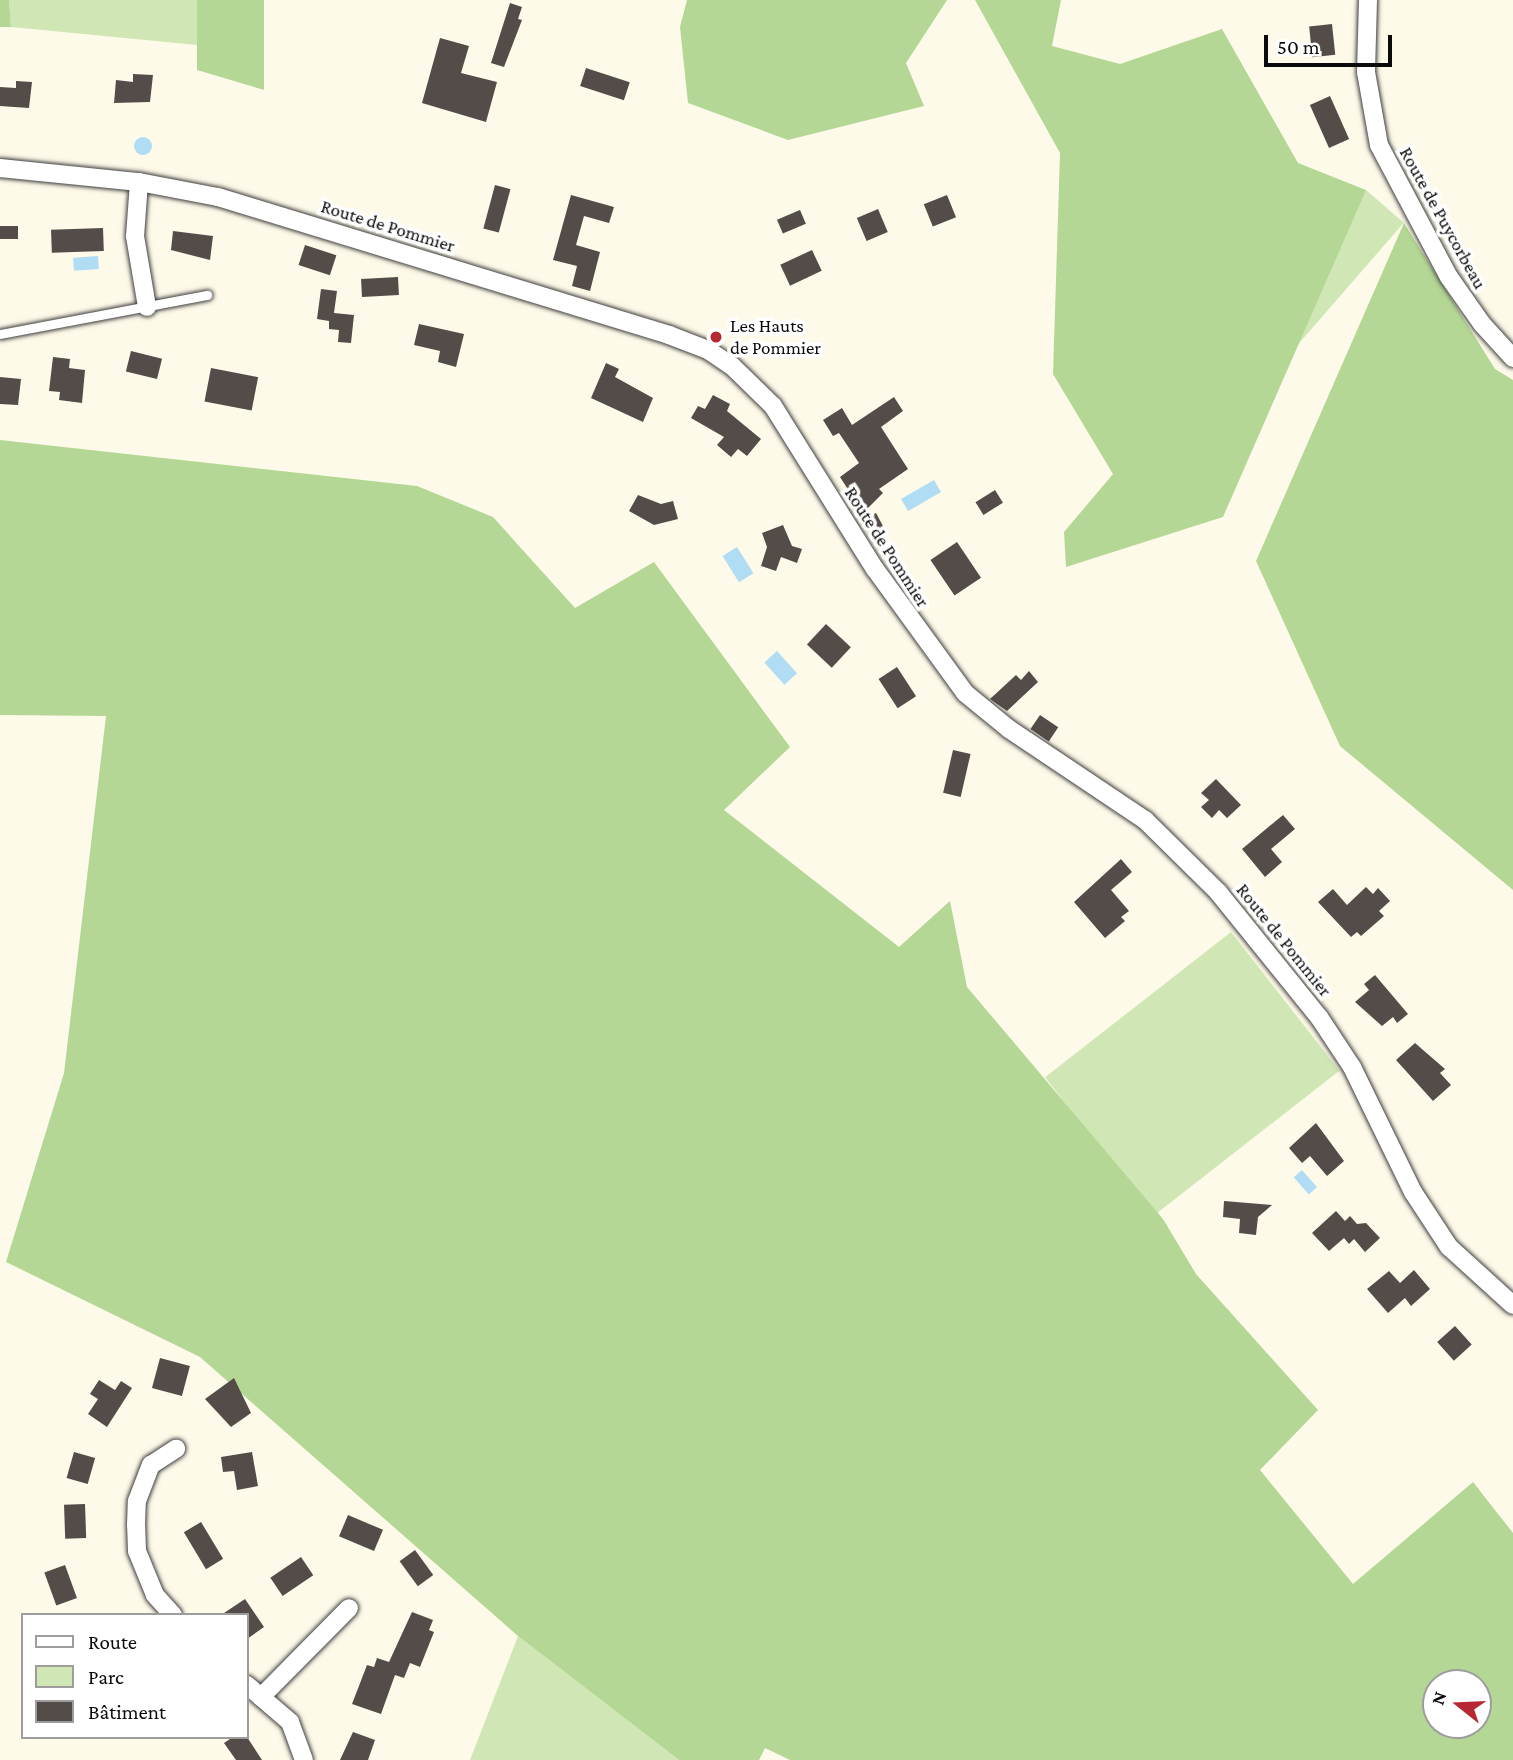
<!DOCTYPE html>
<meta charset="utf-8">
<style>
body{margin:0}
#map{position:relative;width:1513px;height:1760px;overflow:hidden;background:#fefae9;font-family:"Crimson Pro",serif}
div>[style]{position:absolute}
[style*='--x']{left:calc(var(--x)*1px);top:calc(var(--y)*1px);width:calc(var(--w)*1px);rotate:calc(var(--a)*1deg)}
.green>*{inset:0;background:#d0e7b5;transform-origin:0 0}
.forest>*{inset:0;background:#b4d795}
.water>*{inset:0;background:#b0dcf4;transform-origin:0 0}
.round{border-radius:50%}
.building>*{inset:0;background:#534c48;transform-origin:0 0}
.roads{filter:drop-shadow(0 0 2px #3e3e3e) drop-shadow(0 0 2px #3e3e3e)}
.lane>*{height:9px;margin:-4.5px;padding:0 4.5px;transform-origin:4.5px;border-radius:4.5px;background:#fff}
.street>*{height:18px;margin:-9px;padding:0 9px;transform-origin:9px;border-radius:9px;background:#fff}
.dots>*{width:19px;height:19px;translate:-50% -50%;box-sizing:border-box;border:4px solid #fff;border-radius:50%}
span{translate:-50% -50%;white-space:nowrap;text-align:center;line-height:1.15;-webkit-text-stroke:7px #fff;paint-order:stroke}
.street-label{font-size:19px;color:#0b0b0b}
.poi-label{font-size:19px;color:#0b0b0b}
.left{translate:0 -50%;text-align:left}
.legend{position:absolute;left:21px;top:1613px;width:228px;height:126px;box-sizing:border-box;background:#fff;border:2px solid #9d9d9d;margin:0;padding:9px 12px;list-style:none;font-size:21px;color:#0b0b0b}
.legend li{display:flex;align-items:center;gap:14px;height:35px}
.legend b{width:35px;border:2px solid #9d9d9d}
.north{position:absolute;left:1422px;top:1669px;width:70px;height:70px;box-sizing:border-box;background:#fff;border:2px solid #9d9d9d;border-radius:50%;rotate:288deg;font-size:19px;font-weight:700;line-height:28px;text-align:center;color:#0b0b0b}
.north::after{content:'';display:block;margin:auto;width:24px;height:32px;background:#b62832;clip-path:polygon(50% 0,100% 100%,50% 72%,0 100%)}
.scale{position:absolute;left:1264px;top:35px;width:128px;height:32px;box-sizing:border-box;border:4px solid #0b0b0b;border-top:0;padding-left:9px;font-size:21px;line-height:24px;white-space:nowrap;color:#0b0b0b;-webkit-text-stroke:5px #fff;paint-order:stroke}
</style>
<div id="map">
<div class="green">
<div style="clip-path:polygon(9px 0,197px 0,197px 45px,11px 27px)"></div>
<div style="left:1366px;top:190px;width:50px;height:357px;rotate:41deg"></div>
<div style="left:1231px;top:932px;width:176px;height:236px;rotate:52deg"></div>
<div style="clip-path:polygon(518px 1636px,679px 1760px,470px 1760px)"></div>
</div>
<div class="forest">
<div style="clip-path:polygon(0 0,9px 0,11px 27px,0 27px)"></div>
<div style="clip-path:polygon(197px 0,264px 0,264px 90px,197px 70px)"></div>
<div style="clip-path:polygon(687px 0,947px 0,906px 63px,924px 106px,788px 140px,688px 103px,680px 27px)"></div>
<div style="clip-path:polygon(975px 0,1061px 0,1052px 46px,1120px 64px,1222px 29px,1298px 163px,1366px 190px,1223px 517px,1066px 567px,1064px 532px,1113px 474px,1053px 374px,1060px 153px)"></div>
<div style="clip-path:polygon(1404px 223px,1495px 369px,1513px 380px,1513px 890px,1340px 746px,1256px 561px)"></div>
<div style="clip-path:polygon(evenodd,0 440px,417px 486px,493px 517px,575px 608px,654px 562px,790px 747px,724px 810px,899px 947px,950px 901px,967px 987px,1163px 1219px,1196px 1274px,1318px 1410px,1260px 1470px,1353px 1584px,1473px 1482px,1513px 1533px,1513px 1760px,790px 1760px,765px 1748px,759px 1760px,679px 1760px,518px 1636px,200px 1357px,6px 1262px,64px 1073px,106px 716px,0 715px,0 440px,1436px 1683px,1478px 1683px,1478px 1725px,1436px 1725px,1436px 1683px)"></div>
</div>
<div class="water">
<div class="round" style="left:134px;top:137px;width:18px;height:18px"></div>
<div style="left:98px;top:256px;width:13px;height:25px;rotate:86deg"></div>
<div style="left:934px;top:480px;width:14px;height:38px;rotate:60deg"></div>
<div style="left:737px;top:547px;width:31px;height:17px;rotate:58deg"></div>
<div style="left:777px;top:651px;width:30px;height:17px;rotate:48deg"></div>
<div style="left:1302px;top:1170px;width:23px;height:11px;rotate:49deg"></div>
</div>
<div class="building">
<div style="clip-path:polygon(510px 3px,522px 7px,518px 19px,522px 20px,504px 67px,491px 63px)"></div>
<div style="left:1332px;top:24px;width:31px;height:23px;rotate:84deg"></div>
<div style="clip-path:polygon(440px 38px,469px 46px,461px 73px,497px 82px,486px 122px,422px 103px)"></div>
<div style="left:586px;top:68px;width:46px;height:19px;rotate:18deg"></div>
<div style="clip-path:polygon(133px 74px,153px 75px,150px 102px,114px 103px,116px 80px,133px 82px)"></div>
<div style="clip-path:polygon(16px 81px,32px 82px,29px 108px,0 106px,0 87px,16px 88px)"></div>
<div style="left:1330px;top:96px;width:47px;height:22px;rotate:66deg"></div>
<div style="left:495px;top:185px;width:16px;height:45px;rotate:15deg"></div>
<div style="clip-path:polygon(571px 195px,614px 207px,609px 223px,584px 216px,576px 245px,600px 252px,590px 291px,572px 286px,577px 266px,553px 260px)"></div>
<div style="left:947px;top:195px;width:24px;height:25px;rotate:68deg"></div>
<div style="left:878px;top:209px;width:25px;height:23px;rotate:67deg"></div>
<div style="left:800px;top:210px;width:15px;height:25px;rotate:67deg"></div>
<div style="left:0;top:226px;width:18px;height:13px"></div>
<div style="left:103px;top:228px;width:23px;height:52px;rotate:88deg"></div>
<div style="clip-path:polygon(173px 231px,213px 236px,210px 260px,171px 250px)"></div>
<div style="left:305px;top:245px;width:33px;height:21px;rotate:18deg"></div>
<div style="left:812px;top:250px;width:23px;height:35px;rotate:65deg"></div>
<div style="left:398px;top:277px;width:18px;height:37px;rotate:87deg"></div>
<div style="clip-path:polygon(321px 289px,337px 291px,334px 313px,354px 315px,351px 343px,338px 342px,339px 330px,329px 329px,329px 321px,317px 319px)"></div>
<div style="clip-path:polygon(419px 324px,464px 334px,456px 367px,438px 362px,440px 351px,414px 345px)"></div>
<div style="left:131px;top:351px;width:32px;height:21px;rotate:14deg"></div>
<div style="clip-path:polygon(53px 357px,70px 359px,69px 368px,85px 370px,82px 403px,59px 400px,60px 392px,49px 391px)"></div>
<div style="clip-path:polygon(606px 363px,619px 369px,615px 377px,653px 398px,643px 422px,591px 398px)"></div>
<div style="left:211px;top:368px;width:48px;height:34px;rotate:11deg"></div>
<div style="clip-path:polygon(0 377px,21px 379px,18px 405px,0 404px)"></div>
<div style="clip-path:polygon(713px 395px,730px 404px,727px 411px,761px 439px,747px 456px,738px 449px,731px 457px,717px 445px,724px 437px,691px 418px,698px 406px,705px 409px)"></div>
<div style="clip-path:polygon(894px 397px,903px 411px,881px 427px,908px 469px,879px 489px,883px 493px,863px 513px,840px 477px,859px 463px,839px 433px,833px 436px,823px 420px,842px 408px,852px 425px)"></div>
<div style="left:995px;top:490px;width:15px;height:23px;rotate:58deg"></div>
<div style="clip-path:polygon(638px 495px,661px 504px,673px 501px,678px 519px,654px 525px,629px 511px)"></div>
<div style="left:876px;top:513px;width:21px;height:15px;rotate:62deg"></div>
<div style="clip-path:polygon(783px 525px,792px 546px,802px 549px,797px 563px,781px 557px,776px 571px,761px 566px,767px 547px,762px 533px)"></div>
<div style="left:957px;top:542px;width:43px;height:32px;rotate:56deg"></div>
<div style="left:826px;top:624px;width:34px;height:28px;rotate:43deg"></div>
<div style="left:897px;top:667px;width:35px;height:22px;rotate:57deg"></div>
<div style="clip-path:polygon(1029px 671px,1038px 682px,1007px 711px,990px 699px,1016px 675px,1021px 680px)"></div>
<div style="left:1040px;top:715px;width:22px;height:17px;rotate:34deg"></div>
<div style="left:953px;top:750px;width:18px;height:44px;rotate:13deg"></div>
<div style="clip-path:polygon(1216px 779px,1241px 805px,1227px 818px,1219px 810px,1212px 818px,1201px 807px,1209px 800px,1201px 793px)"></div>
<div style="clip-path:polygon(1283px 815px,1295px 829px,1271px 849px,1282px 862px,1265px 877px,1242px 849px)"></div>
<div style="clip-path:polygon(1121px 859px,1132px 872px,1111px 890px,1129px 911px,1121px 917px,1125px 921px,1105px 938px,1074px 902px)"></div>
<div style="clip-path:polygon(1366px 887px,1373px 894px,1378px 888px,1390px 901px,1379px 911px,1384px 916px,1361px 936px,1357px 932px,1351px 937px,1318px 902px,1333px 889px,1347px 905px)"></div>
<div style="clip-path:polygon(1375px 975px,1408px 1014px,1397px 1023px,1393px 1017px,1382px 1026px,1355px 1002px,1369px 990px,1364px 984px)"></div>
<div style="clip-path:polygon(1415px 1043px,1445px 1069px,1440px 1073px,1451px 1085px,1433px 1101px,1396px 1060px)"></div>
<div style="clip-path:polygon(1316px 1123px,1344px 1161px,1327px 1176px,1310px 1156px,1302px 1163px,1289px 1148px)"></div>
<div style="clip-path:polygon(1224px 1201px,1272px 1205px,1258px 1217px,1256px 1235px,1239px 1233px,1240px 1219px,1223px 1217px)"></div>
<div style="clip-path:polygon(1336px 1211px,1345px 1221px,1350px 1216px,1357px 1224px,1366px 1223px,1380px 1238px,1365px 1252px,1354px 1239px,1349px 1244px,1344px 1238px,1329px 1251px,1312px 1233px)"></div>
<div style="clip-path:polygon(1414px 1270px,1430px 1289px,1411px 1306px,1405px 1298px,1388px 1313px,1367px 1289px,1389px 1271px,1400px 1283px)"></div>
<div style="left:1455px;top:1326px;width:25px;height:24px;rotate:48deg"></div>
<div style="left:160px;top:1358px;width:31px;height:31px;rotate:15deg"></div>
<div style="clip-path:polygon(234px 1378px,251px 1413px,231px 1427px,205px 1399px)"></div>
<div style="clip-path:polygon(99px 1380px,115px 1390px,121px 1381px,132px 1388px,107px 1427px,88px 1414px,98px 1399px,90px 1394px)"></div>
<div style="left:74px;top:1452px;width:22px;height:27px;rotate:16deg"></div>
<div style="clip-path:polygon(252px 1452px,258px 1486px,237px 1490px,234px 1471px,223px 1472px,221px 1457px)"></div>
<div style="left:85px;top:1504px;width:34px;height:21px;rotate:88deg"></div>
<div style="left:348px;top:1515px;width:38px;height:23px;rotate:23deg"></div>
<div style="left:201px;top:1522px;width:43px;height:20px;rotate:59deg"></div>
<div style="left:415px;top:1550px;width:31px;height:19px;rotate:54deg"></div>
<div style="left:301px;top:1557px;width:22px;height:37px;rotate:56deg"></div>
<div style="left:65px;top:1565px;width:35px;height:22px;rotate:70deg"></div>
<div style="clip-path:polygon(245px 1599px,264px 1627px,247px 1639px,247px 1615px,221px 1615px)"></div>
<div style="clip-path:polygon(412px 1612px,433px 1620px,429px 1630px,434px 1632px,420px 1667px,410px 1663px,404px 1678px,395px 1675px,381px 1714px,352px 1704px,367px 1665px,374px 1667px,377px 1658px,389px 1662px)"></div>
<div style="clip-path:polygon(353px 1732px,375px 1740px,368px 1760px,340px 1760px)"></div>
<div style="clip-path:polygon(233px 1737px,247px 1737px,262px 1760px,236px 1760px,224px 1743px)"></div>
</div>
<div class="roads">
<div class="lane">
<div style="--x:0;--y:334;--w:211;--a:-10.7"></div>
</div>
<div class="street">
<div style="--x:1368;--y:0;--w:72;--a:91.6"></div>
<div style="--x:1366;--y:72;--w:74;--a:79.9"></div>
<div style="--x:1379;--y:145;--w:149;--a:62.1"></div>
<div style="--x:1449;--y:277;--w:57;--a:54.9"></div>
<div style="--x:1482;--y:324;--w:46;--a:47.6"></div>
<div style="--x:0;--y:168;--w:140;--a:5.8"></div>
<div style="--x:139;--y:182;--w:80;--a:10.8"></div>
<div style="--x:218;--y:197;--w:472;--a:17"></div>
<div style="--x:669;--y:335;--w:42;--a:21"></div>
<div style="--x:708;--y:350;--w:29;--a:34"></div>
<div style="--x:732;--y:366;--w:57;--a:44.3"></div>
<div style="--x:773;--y:406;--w:192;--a:58"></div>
<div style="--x:875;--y:569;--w:153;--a:54"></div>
<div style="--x:965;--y:693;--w:57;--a:39.3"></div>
<div style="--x:1009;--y:729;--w:164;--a:33.8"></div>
<div style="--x:1145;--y:820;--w:103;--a:44.6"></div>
<div style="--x:1218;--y:892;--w:161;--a:51.1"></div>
<div style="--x:1319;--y:1017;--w:60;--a:56.6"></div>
<div style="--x:1352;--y:1067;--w:139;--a:64"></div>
<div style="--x:1413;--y:1192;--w:66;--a:56.8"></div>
<div style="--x:1449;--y:1247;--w:86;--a:42.2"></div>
<div style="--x:139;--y:182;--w:54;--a:94.2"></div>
<div style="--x:135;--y:236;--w:72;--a:80.4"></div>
<div style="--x:173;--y:1615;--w:27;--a:-132"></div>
<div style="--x:155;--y:1595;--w:48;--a:-112.2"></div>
<div style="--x:137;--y:1551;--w:26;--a:-92"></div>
<div style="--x:136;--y:1525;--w:24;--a:-88"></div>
<div style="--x:137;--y:1501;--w:39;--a:-69"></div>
<div style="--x:151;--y:1465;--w:30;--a:-33"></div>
<div style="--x:247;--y:1685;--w:57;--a:40.7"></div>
<div style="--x:290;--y:1722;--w:40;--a:69.8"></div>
<div style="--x:261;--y:1697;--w:125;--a:-45.3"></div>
</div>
</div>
<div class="dots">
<div style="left:716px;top:337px;background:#b62832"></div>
</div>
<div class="street-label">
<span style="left:1443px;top:218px;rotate:61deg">Route de Puycorbeau</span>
<span style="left:388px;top:226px;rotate:17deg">Route de Pommier</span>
<span style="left:887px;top:547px;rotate:57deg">Route de Pommier</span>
<span style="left:1284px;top:940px;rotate:51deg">Route de Pommier</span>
</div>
<div class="poi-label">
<span class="left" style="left:730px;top:337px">Les Hauts<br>de Pommier</span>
</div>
<ul class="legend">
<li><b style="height:9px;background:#fff"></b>Route</li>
<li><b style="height:19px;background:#d0e7b5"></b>Parc</li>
<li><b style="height:19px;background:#534c48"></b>Bâtiment</li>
</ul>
<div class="north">N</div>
<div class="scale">50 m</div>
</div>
